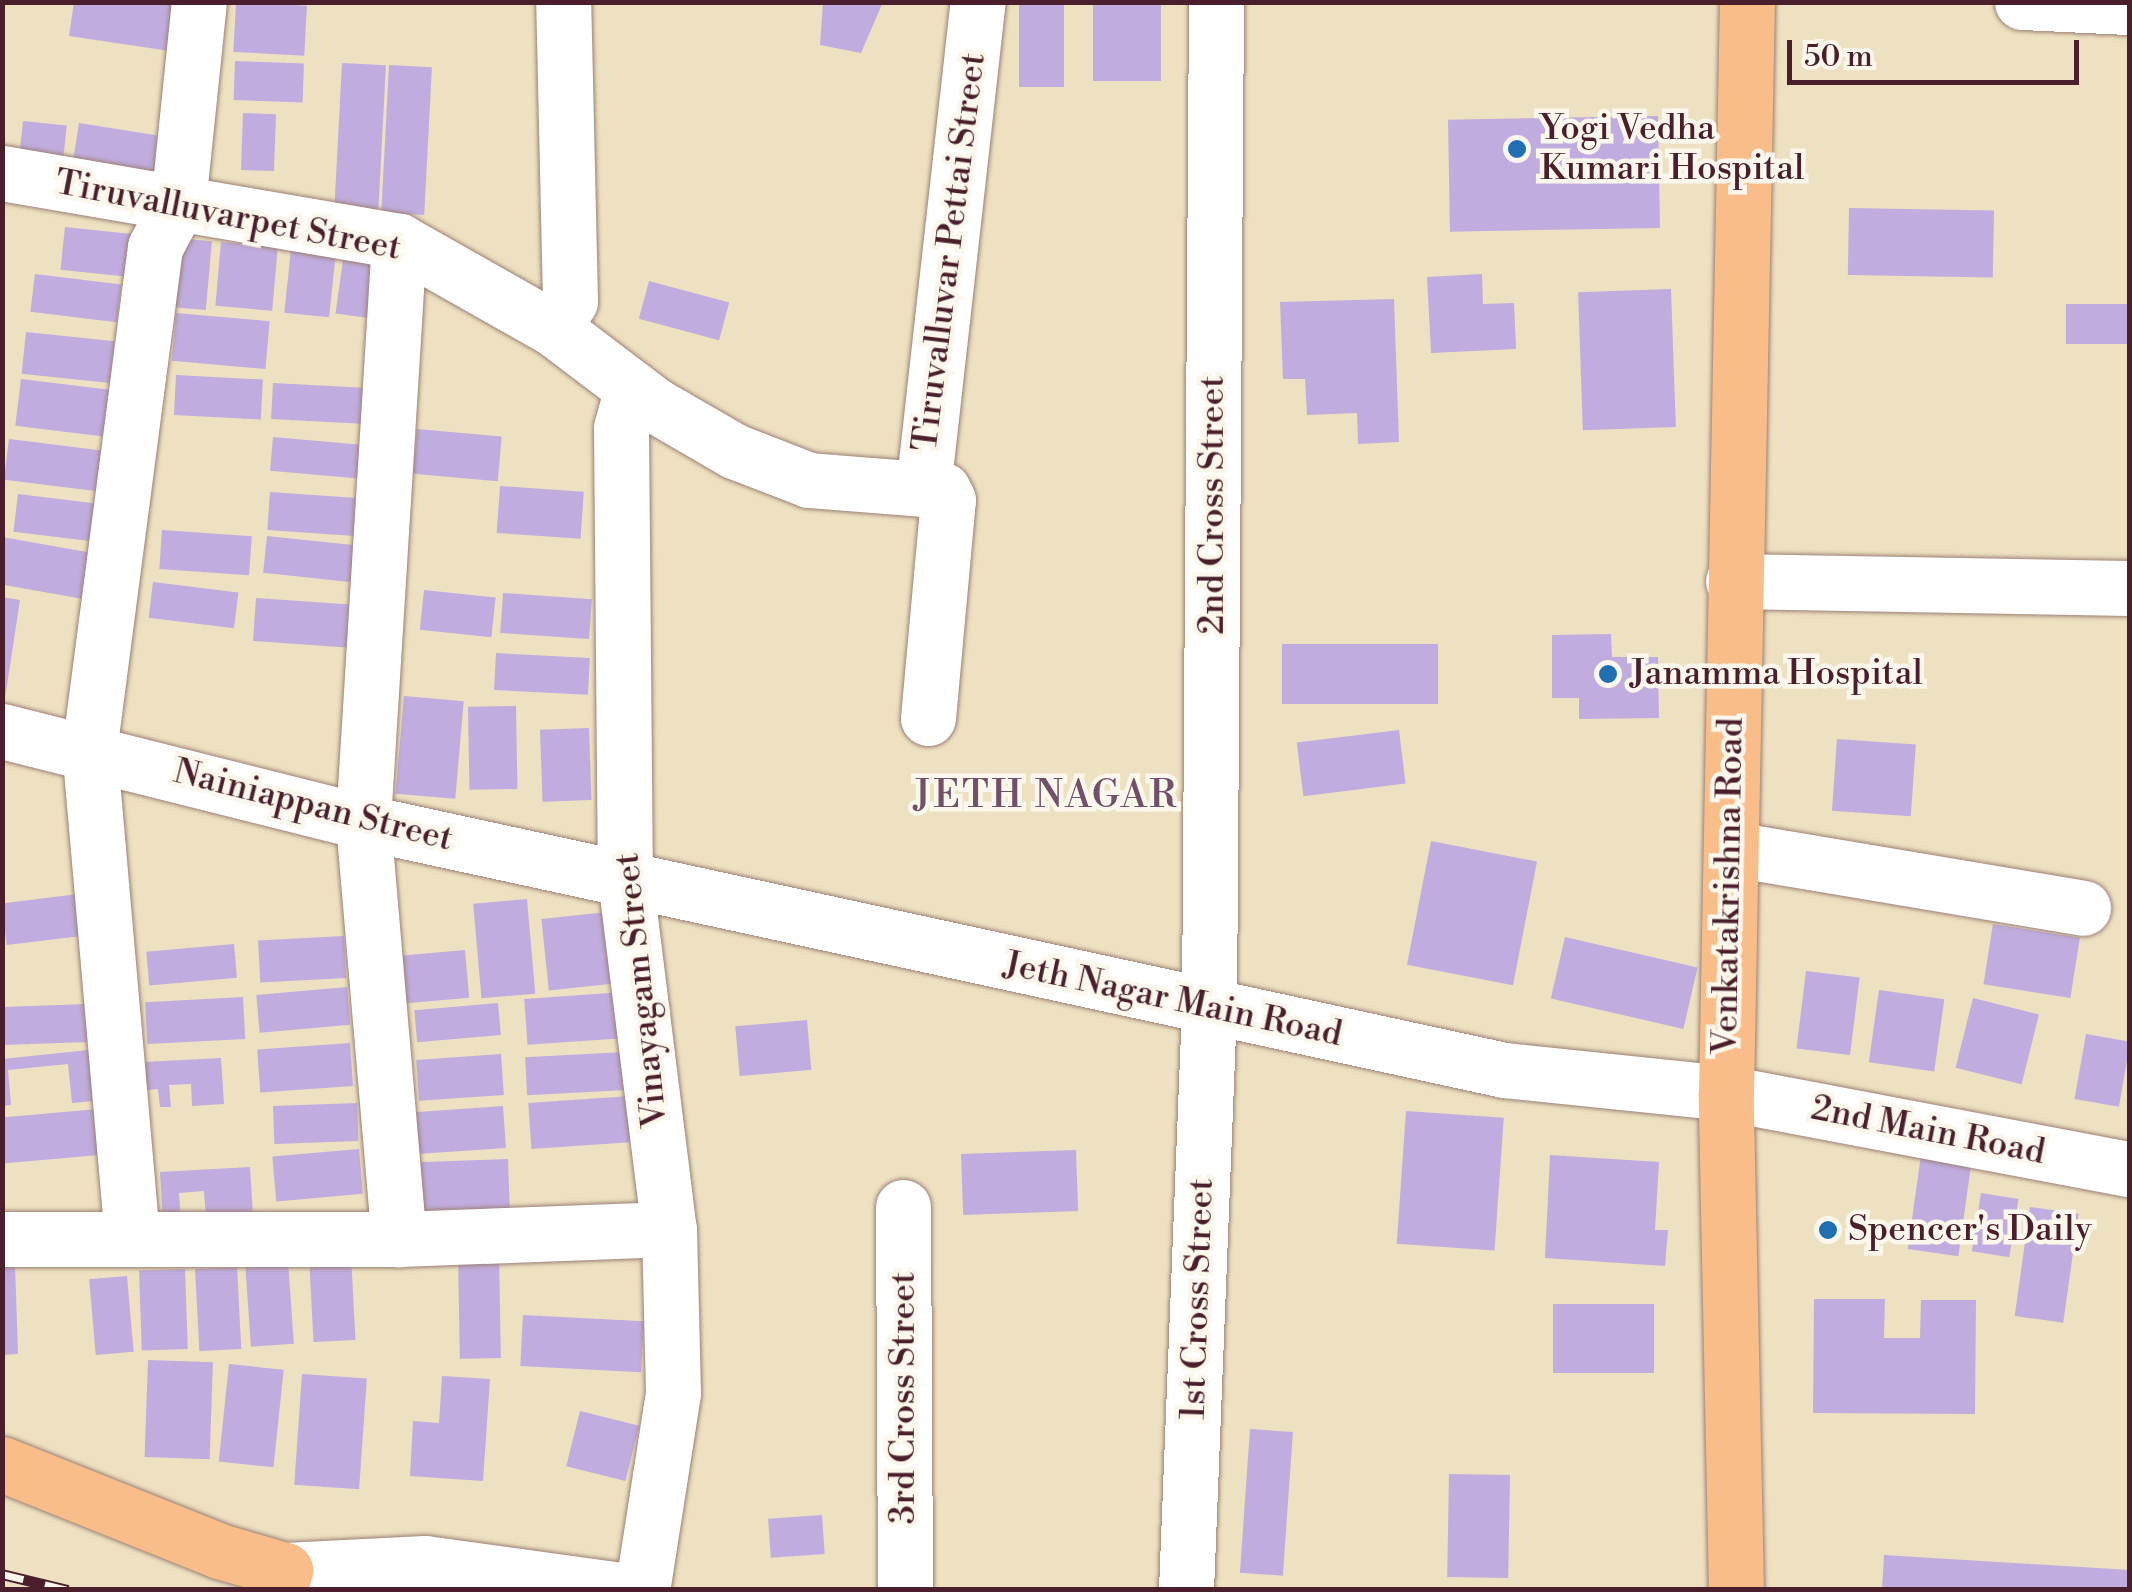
<!DOCTYPE html>
<style>
body{margin:0}
#map{position:relative;width:2132px;height:1592px;overflow:hidden;background:#eee1c1;font-family:"Libre Bodoni",serif}
div>[style]{position:absolute}
[style*='--x']{left:calc(var(--x)*1px);top:calc(var(--y)*1px);width:calc(var(--w)*1px);rotate:calc(var(--a)*1deg)}
.building>*{inset:0;background:#c0acde;transform-origin:0 0}
.roads{filter:drop-shadow(0 0 2px #9c8076) drop-shadow(0 0 2px #9c8076)}
.minor>*{height:55px;margin:-27.5px;padding:0 27.5px;transform-origin:27.5px;border-radius:27.5px;background:#fff}
.major>*{height:55px;margin:-27.5px;padding:0 27.5px;transform-origin:27.5px;border-radius:27.5px;background:#f8bd89}
.rail>*{height:11px;margin-top:-5.5px;transform-origin:0;background:repeating-linear-gradient(90deg,#fbf7ec 0 22px,#4a1f2b 0 44px);box-sizing:border-box;border-block:2px solid #4a1f2b}
.dots>*{width:28px;height:28px;translate:-50% -50%;box-sizing:border-box;border:5px solid #fbf7ec;border-radius:50%}
span{translate:-50% -50%;white-space:nowrap;text-align:center;line-height:1.15;-webkit-text-stroke:9px #fbf7ec;paint-order:stroke}
.poi-label{font-size:35px;color:#4a1f2b}
.left{translate:0 -50%;text-align:left}
.street-label{font-size:35px;color:#4a1f2b}
.neighbourhood-label{font-size:38px;color:#73506a;letter-spacing:2.5px}
.frame{position:absolute;inset:0;border:5px solid #4a1f2b;pointer-events:none}
.scale{position:absolute;left:1787px;top:40px;width:292px;height:45px;box-sizing:border-box;border:5px solid #4a1f2b;border-top:0;padding-left:12px;font-size:30px;line-height:35px;white-space:nowrap;color:#4a1f2b;-webkit-text-stroke:8px #fbf7ec;paint-order:stroke}
</style>
<div id="map">
<div class="building">
<div style="clip-path:polygon(74px 2px,178px 2px,183px 53px,69px 36px)"></div>
<div style="left:236px;top:2px;width:71px;height:50px;rotate:3deg"></div>
<div style="clip-path:polygon(823px 2px,883px 2px,861px 53px,820px 45px)"></div>
<div style="left:1019px;top:2px;width:45px;height:85px"></div>
<div style="left:1093px;top:2px;width:68px;height:79px"></div>
<div style="left:235px;top:61px;width:69px;height:39px;rotate:2deg"></div>
<div style="left:342px;top:63px;width:44px;height:147px;rotate:3deg"></div>
<div style="left:389px;top:65px;width:43px;height:148px;rotate:3deg"></div>
<div style="left:243px;top:113px;width:33px;height:57px;rotate:2deg"></div>
<div style="left:1658px;top:116px;width:112px;height:210px;rotate:89deg"></div>
<div style="left:23px;top:121px;width:44px;height:47px;rotate:6deg"></div>
<div style="left:79px;top:123px;width:91px;height:49px;rotate:9deg"></div>
<div style="left:1849px;top:208px;width:145px;height:67px;rotate:1deg"></div>
<div style="left:65px;top:227px;width:67px;height:43px;rotate:6deg"></div>
<div style="left:174px;top:238px;width:38px;height:69px;rotate:5deg"></div>
<div style="left:221px;top:242px;width:57px;height:64px;rotate:5deg"></div>
<div style="left:291px;top:249px;width:45px;height:64px;rotate:6deg"></div>
<div style="left:344px;top:253px;width:48px;height:61px;rotate:8deg"></div>
<div style="left:35px;top:274px;width:87px;height:38px;rotate:7deg"></div>
<div style="clip-path:polygon(1482px 274px,1483px 304px,1514px 303px,1516px 349px,1431px 353px,1427px 277px)"></div>
<div style="left:649px;top:281px;width:83px;height:39px;rotate:15deg"></div>
<div style="left:1671px;top:289px;width:138px;height:93px;rotate:88deg"></div>
<div style="clip-path:polygon(1394px 299px,1399px 442px,1358px 444px,1357px 413px,1307px 415px,1305px 379px,1283px 379px,1280px 302px)"></div>
<div style="left:2130px;top:304px;width:40px;height:64px;rotate:90deg"></div>
<div style="left:176px;top:313px;width:94px;height:48px;rotate:5deg"></div>
<div style="left:26px;top:332px;width:89px;height:42px;rotate:6deg"></div>
<div style="left:176px;top:375px;width:87px;height:40px;rotate:3deg"></div>
<div style="left:21px;top:379px;width:93px;height:47px;rotate:7deg"></div>
<div style="left:273px;top:383px;width:105px;height:36px;rotate:3deg"></div>
<div style="left:417px;top:429px;width:85px;height:45px;rotate:5deg"></div>
<div style="left:273px;top:437px;width:100px;height:34px;rotate:5deg"></div>
<div style="left:9px;top:439px;width:100px;height:41px;rotate:7deg"></div>
<div style="left:500px;top:486px;width:84px;height:47px;rotate:4deg"></div>
<div style="left:270px;top:492px;width:91px;height:38px;rotate:4deg"></div>
<div style="left:18px;top:494px;width:91px;height:38px;rotate:7deg"></div>
<div style="left:162px;top:530px;width:90px;height:39px;rotate:4deg"></div>
<div style="left:267px;top:536px;width:106px;height:37px;rotate:6deg"></div>
<div style="left:2px;top:537px;width:102px;height:47px;rotate:10deg"></div>
<div style="left:153px;top:582px;width:86px;height:36px;rotate:7deg"></div>
<div style="left:424px;top:590px;width:72px;height:40px;rotate:6deg"></div>
<div style="left:503px;top:593px;width:89px;height:40px;rotate:4deg"></div>
<div style="clip-path:polygon(2px 597px,20px 600px,5px 698px,2px 698px)"></div>
<div style="left:256px;top:598px;width:94px;height:43px;rotate:4deg"></div>
<div style="clip-path:polygon(1611px 634px,1612px 657px,1658px 657px,1659px 718px,1579px 719px,1579px 698px,1552px 698px,1552px 635px)"></div>
<div style="left:1438px;top:644px;width:60px;height:156px;rotate:90deg"></div>
<div style="left:496px;top:653px;width:94px;height:37px;rotate:3deg"></div>
<div style="left:404px;top:696px;width:60px;height:98px;rotate:5deg"></div>
<div style="left:516px;top:706px;width:83px;height:48px;rotate:89deg"></div>
<div style="left:589px;top:728px;width:72px;height:49px;rotate:88deg"></div>
<div style="left:1399px;top:730px;width:54px;height:103px;rotate:83deg"></div>
<div style="left:1837px;top:739px;width:79px;height:72px;rotate:4deg"></div>
<div style="left:1431px;top:841px;width:108px;height:126px;rotate:11deg"></div>
<div style="left:78px;top:894px;width:42px;height:77px;rotate:83deg"></div>
<div style="left:527px;top:899px;width:95px;height:54px;rotate:85deg"></div>
<div style="left:607px;top:912px;width:72px;height:66px;rotate:84deg"></div>
<div style="left:1993px;top:924px;width:88px;height:61px;rotate:9deg"></div>
<div style="left:344px;top:936px;width:42px;height:86px;rotate:87deg"></div>
<div style="left:1565px;top:937px;width:136px;height:63px;rotate:13deg"></div>
<div style="left:234px;top:944px;width:34px;height:88px;rotate:85deg"></div>
<div style="left:465px;top:950px;width:48px;height:71px;rotate:85deg"></div>
<div style="left:1806px;top:971px;width:54px;height:78px;rotate:7deg"></div>
<div style="left:347px;top:987px;width:38px;height:91px;rotate:85deg"></div>
<div style="left:1879px;top:990px;width:66px;height:73px;rotate:8deg"></div>
<div style="left:623px;top:992px;width:46px;height:99px;rotate:86deg"></div>
<div style="left:243px;top:997px;width:42px;height:98px;rotate:87deg"></div>
<div style="left:1973px;top:998px;width:68px;height:72px;rotate:14deg"></div>
<div style="left:498px;top:1003px;width:32px;height:84px;rotate:85deg"></div>
<div style="left:87px;top:1004px;width:38px;height:85px;rotate:88deg"></div>
<div style="left:807px;top:1020px;width:50px;height:72px;rotate:85deg"></div>
<div style="left:2086px;top:1034px;width:45px;height:66px;rotate:10deg"></div>
<div style="left:350px;top:1043px;width:43px;height:93px;rotate:86deg"></div>
<div style="clip-path:polygon(88px 1050px,93px 1101px,72px 1103px,68px 1064px,8px 1070px,11px 1105px,2px 1106px,2px 1059px)"></div>
<div style="left:624px;top:1052px;width:38px;height:99px;rotate:87deg"></div>
<div style="left:501px;top:1054px;width:41px;height:85px;rotate:86deg"></div>
<div style="clip-path:polygon(221px 1058px,224px 1104px,192px 1106px,191px 1084px,169px 1085px,171px 1107px,160px 1107px,158px 1089px,146px 1090px,144px 1062px)"></div>
<div style="left:630px;top:1096px;width:46px;height:102px;rotate:86deg"></div>
<div style="left:357px;top:1103px;width:38px;height:84px;rotate:88deg"></div>
<div style="left:503px;top:1106px;width:42px;height:89px;rotate:86deg"></div>
<div style="left:98px;top:1109px;width:46px;height:97px;rotate:85deg"></div>
<div style="left:1406px;top:1111px;width:98px;height:133px;rotate:4deg"></div>
<div style="left:359px;top:1149px;width:45px;height:87px;rotate:85deg"></div>
<div style="left:1076px;top:1150px;width:61px;height:115px;rotate:88deg"></div>
<div style="clip-path:polygon(1550px 1155px,1659px 1162px,1655px 1230px,1668px 1230px,1665px 1266px,1545px 1258px)"></div>
<div style="left:1921px;top:1155px;width:51px;height:95px;rotate:8deg"></div>
<div style="left:508px;top:1159px;width:49px;height:105px;rotate:88deg"></div>
<div style="clip-path:polygon(250px 1167px,253px 1215px,206px 1218px,204px 1191px,179px 1193px,181px 1220px,163px 1221px,160px 1172px)"></div>
<div style="left:1981px;top:1193px;width:38px;height:59px;rotate:9deg"></div>
<div style="left:2030px;top:1207px;width:49px;height:110px;rotate:8deg"></div>
<div style="left:499px;top:1253px;width:105px;height:41px;rotate:89deg"></div>
<div style="left:351px;top:1255px;width:85px;height:42px;rotate:87deg"></div>
<div style="left:288px;top:1260px;width:84px;height:43px;rotate:86deg"></div>
<div style="clip-path:polygon(15px 1264px,18px 1354px,2px 1355px,2px 1265px)"></div>
<div style="left:237px;top:1267px;width:82px;height:42px;rotate:87deg"></div>
<div style="left:185px;top:1269px;width:80px;height:46px;rotate:88deg"></div>
<div style="left:127px;top:1276px;width:76px;height:38px;rotate:85deg"></div>
<div style="clip-path:polygon(1814px 1299px,1885px 1299px,1884px 1338px,1920px 1338px,1921px 1300px,1976px 1300px,1975px 1414px,1813px 1413px)"></div>
<div style="left:1553px;top:1304px;width:101px;height:69px"></div>
<div style="left:523px;top:1315px;width:121px;height:51px;rotate:3deg"></div>
<div style="left:148px;top:1360px;width:65px;height:97px;rotate:2deg"></div>
<div style="left:229px;top:1364px;width:55px;height:98px;rotate:6deg"></div>
<div style="left:302px;top:1374px;width:65px;height:111px;rotate:4deg"></div>
<div style="clip-path:polygon(442px 1376px,490px 1379px,483px 1481px,410px 1476px,413px 1421px,439px 1423px)"></div>
<div style="left:580px;top:1411px;width:61px;height:57px;rotate:14deg"></div>
<div style="left:1250px;top:1429px;width:43px;height:144px;rotate:4deg"></div>
<div style="left:1449px;top:1474px;width:61px;height:103px;rotate:1deg"></div>
<div style="left:822px;top:1515px;width:39px;height:54px;rotate:86deg"></div>
<div style="clip-path:polygon(1884px 1555px,2130px 1570px,2130px 1590px,1882px 1590px)"></div>
</div>
<div class="roads">
<div class="minor">
<div style="--x:2022;--y:2;--w:108;--a:2.7"></div>
<div style="--x:2;--y:173;--w:403;--a:9.7"></div>
<div style="--x:399;--y:241;--w:177;--a:29.5"></div>
<div style="--x:553;--y:328;--w:126;--a:37.2"></div>
<div style="--x:653;--y:404;--w:94;--a:30.1"></div>
<div style="--x:734;--y:451;--w:80;--a:21.1"></div>
<div style="--x:809;--y:480;--w:114;--a:4.5"></div>
<div style="--x:399;--y:241;--w:582;--a:93.55"></div>
<div style="--x:363;--y:822;--w:419;--a:85.1"></div>
<div style="--x:553;--y:328;--w:32;--a:-58"></div>
<div style="--x:570;--y:301;--w:299;--a:-91.3"></div>
<div style="--x:632;--y:388;--w:41;--a:105.4"></div>
<div style="--x:621;--y:428;--w:450;--a:89.5"></div>
<div style="--x:625;--y:878;--w:354;--a:82.9"></div>
<div style="--x:669;--y:1229;--w:164;--a:88.6"></div>
<div style="--x:673;--y:1393;--w:199;--a:98.9"></div>
<div style="--x:1733;--y:581;--w:397;--a:1"></div>
<div style="--x:928;--y:718;--w:219;--a:-84.8"></div>
<div style="--x:948;--y:500;--w:11;--a:-117"></div>
<div style="--x:943;--y:490;--w:20;--a:-177"></div>
<div style="--x:923;--y:489;--w:490;--a:-83.6"></div>
<div style="--x:2;--y:731;--w:372;--a:14.1"></div>
<div style="--x:363;--y:822;--w:1168;--a:12.26"></div>
<div style="--x:1504;--y:1070;--w:223;--a:5.9"></div>
<div style="--x:1726;--y:1093;--w:411;--a:10.7"></div>
<div style="--x:1732;--y:849;--w:356;--a:9.5"></div>
<div style="--x:903;--y:1207;--w:383;--a:89.7"></div>
<div style="--x:132;--y:1238;--w:489;--a:-95"></div>
<div style="--x:89;--y:751;--w:508;--a:-82.54"></div>
<div style="--x:155;--y:247;--w:49;--a:-61.9"></div>
<div style="--x:178;--y:204;--w:203;--a:-84.1"></div>
<div style="--x:2;--y:1239;--w:397;--a:0"></div>
<div style="--x:399;--y:1239;--w:270;--a:-2.1"></div>
<div style="--x:285;--y:1570;--w:140;--a:-2.9"></div>
<div style="--x:425;--y:1563;--w:198;--a:7.8"></div>
<div style="--x:1186;--y:1590;--w:582;--a:-87.74"></div>
<div style="--x:1209;--y:1008;--w:1006;--a:-89.6"></div>
</div>
<div class="major">
<div style="--x:2;--y:1464;--w:234;--a:21.8"></div>
<div style="--x:219;--y:1551;--w:69;--a:16.1"></div>
<div style="--x:285;--y:1570;--w:21;--a:104"></div>
<div style="--x:1736;--y:1590;--w:497;--a:-91.2"></div>
<div style="--x:1726;--y:1093;--w:1091;--a:-88.9"></div>
</div>
</div>
<div class="rail">
<div style="--x:2;--y:1574;--w:68;--a:13.6"></div>
</div>
<div class="dots">
<div style="left:1517px;top:149px;background:#1f6fb2"></div>
<div style="left:1608px;top:674px;background:#1f6fb2"></div>
<div style="left:1828px;top:1230px;background:#1f6fb2"></div>
</div>
<div class="poi-label">
<span class="left" style="left:1540px;top:149px">Yogi Vedha<br>Kumari Hospital</span>
<span class="left" style="left:1630px;top:674px">Janamma Hospital</span>
<span class="left" style="left:1848px;top:1230px">Spencer's Daily</span>
</div>
<div class="street-label">
<span style="left:228px;top:216px;rotate:11deg">Tiruvalluvarpet Street</span>
<span style="left:950px;top:252px;rotate:-83deg">Tiruvalluvar Pettai Street</span>
<span style="left:1213px;top:505px;rotate:-90deg">2nd Cross Street</span>
<span style="left:313px;top:806px;rotate:14deg">Nainiappan Street</span>
<span style="left:1729px;top:886px;rotate:-89deg">Venkatakrishna Road</span>
<span style="left:642px;top:990px;rotate:-96deg">Vinayagam Street</span>
<span style="left:1173px;top:1000px;rotate:12deg">Jeth Nagar Main Road</span>
<span style="left:1928px;top:1131px;rotate:11deg">2nd Main Road</span>
<span style="left:1198px;top:1299px;rotate:-88deg">1st Cross Street</span>
<span style="left:904px;top:1398px;rotate:-90deg">3rd Cross Street</span>
</div>
<div class="neighbourhood-label">
<span style="left:1046px;top:796px">JETH NAGAR</span>
</div>
<div class="frame"></div>
<div class="scale">50 m</div>
</div>
